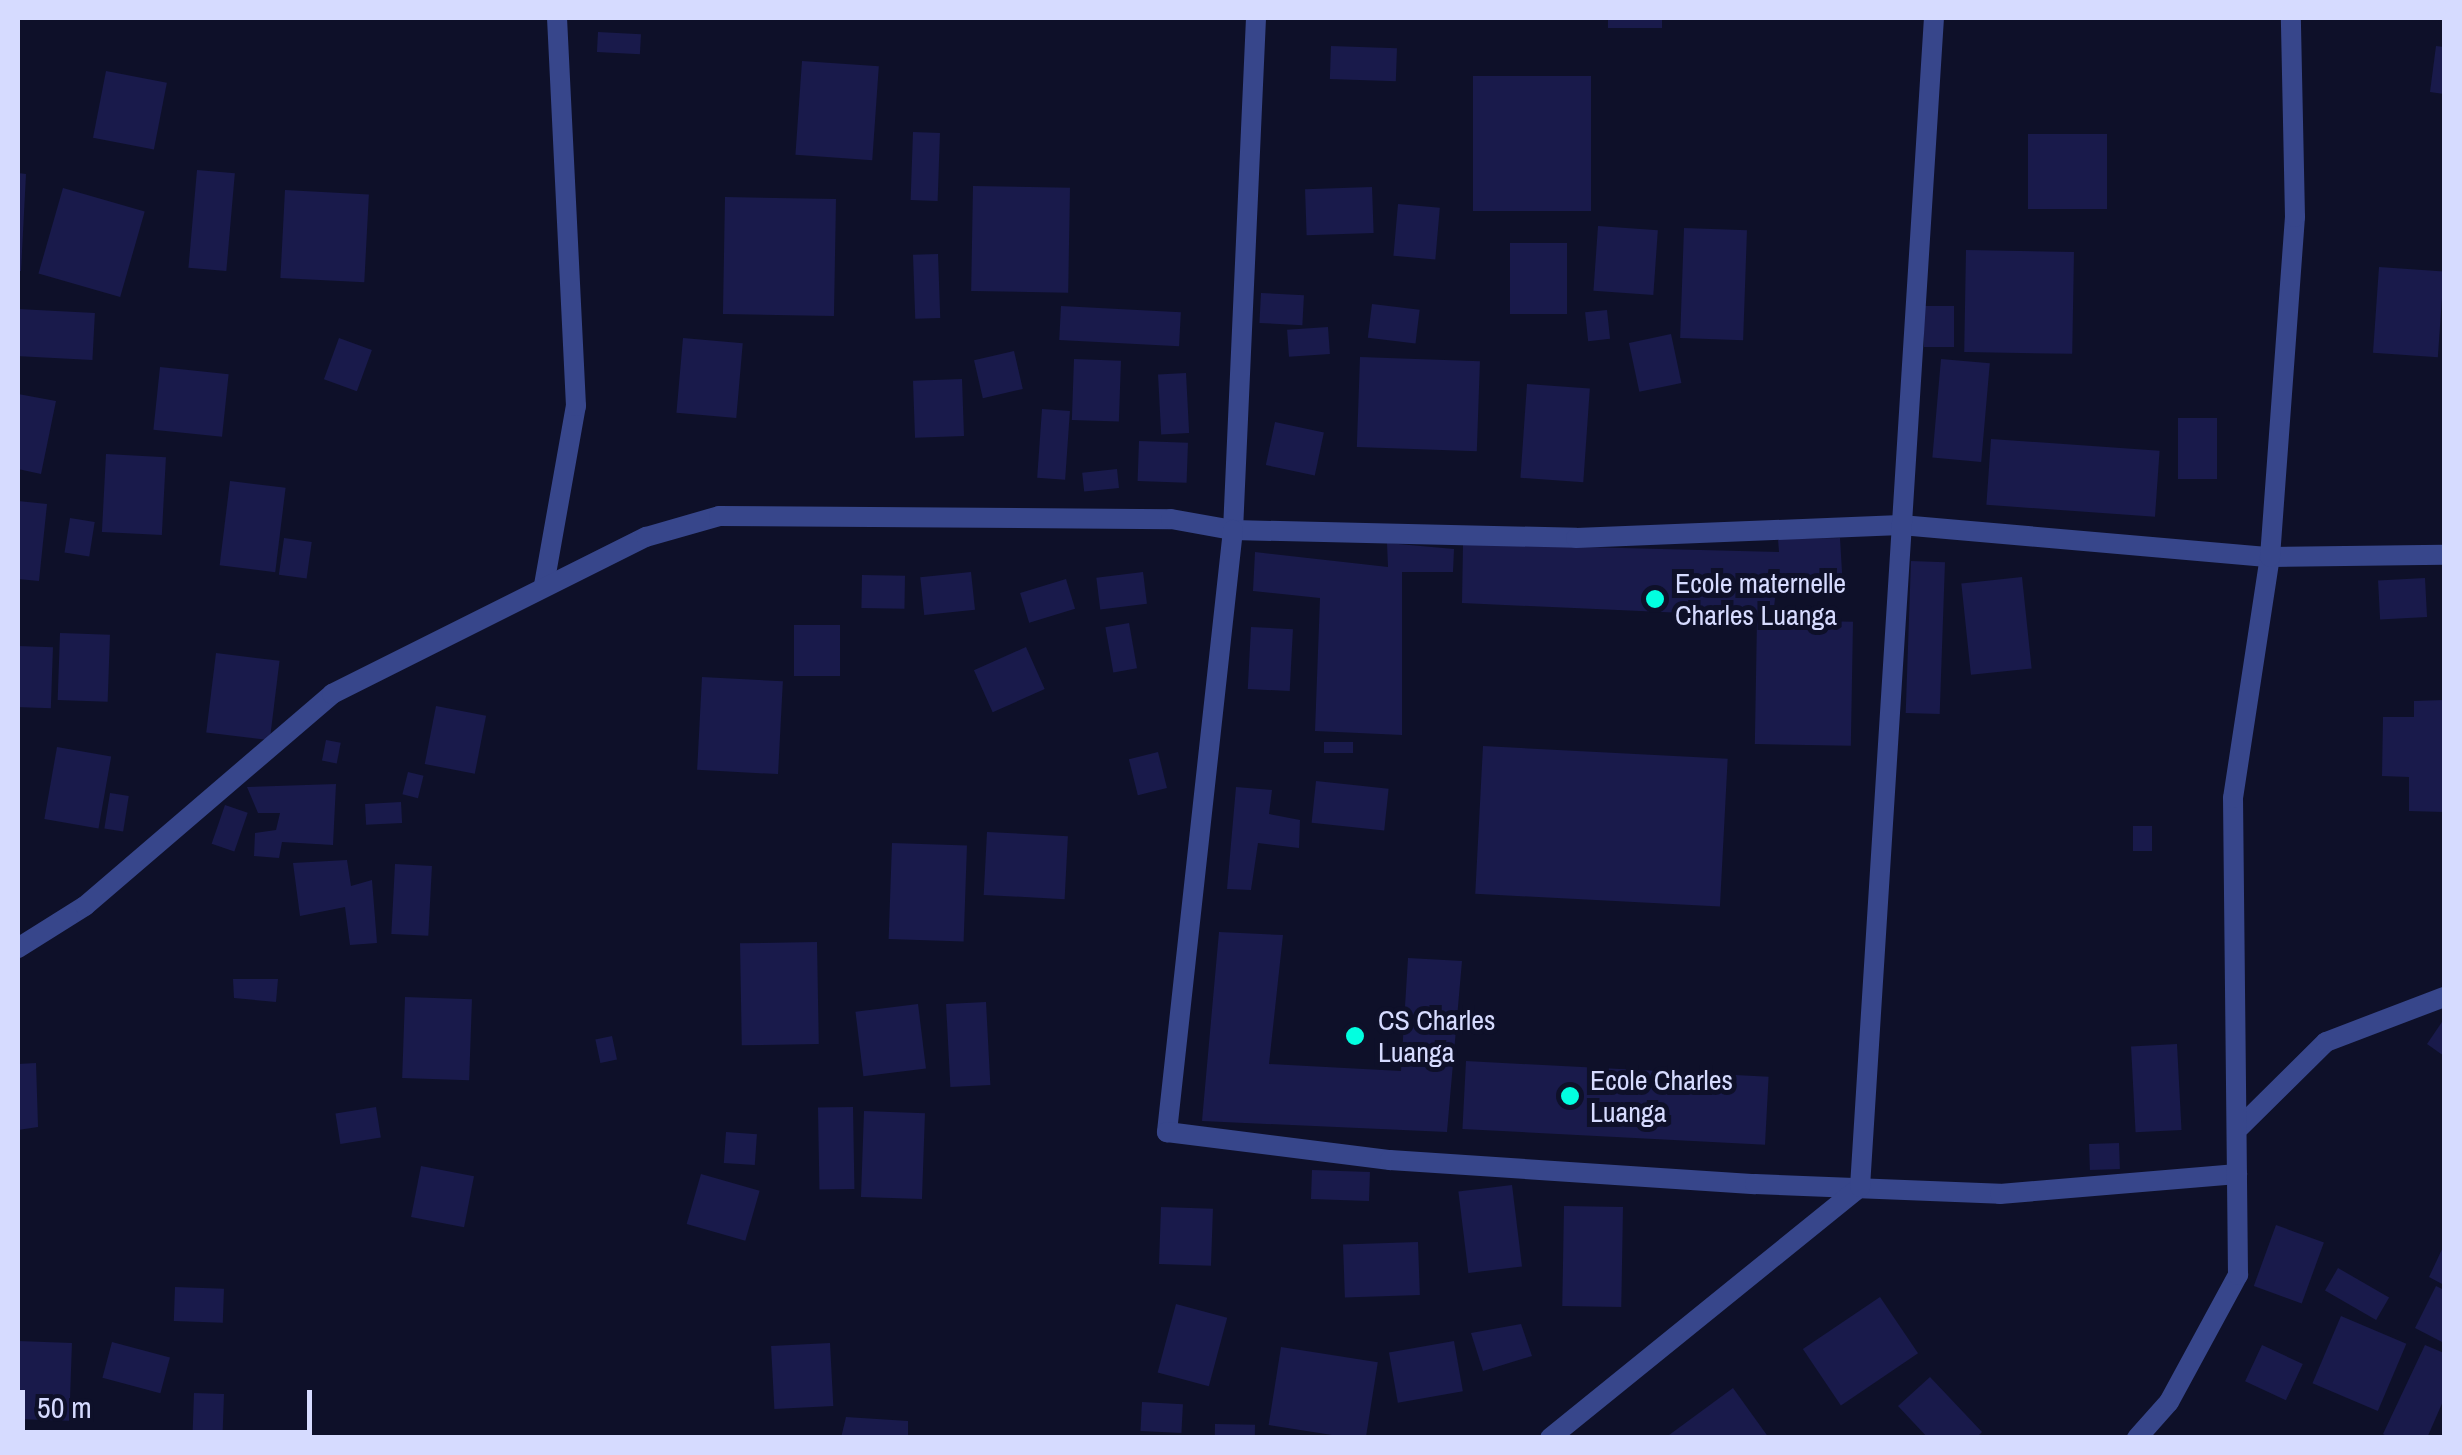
<!DOCTYPE html>
<style>
body{margin:0}
#map{position:relative;width:2462px;height:1455px;overflow:hidden;background:#0e1029;font-family:"Archivo Narrow",sans-serif}
div>[style]{position:absolute}
[style*='--x']{left:calc(var(--x)*1px);top:calc(var(--y)*1px);width:calc(var(--w)*1px);rotate:calc(var(--a)*1deg)}
.building>*{inset:0;background:#191a4b;transform-origin:0 0}
.minor>*{height:20px;margin:-10px;padding:0 10px;transform-origin:10px;border-radius:10px;background:#37468b}
.dots>*{width:28px;height:28px;translate:-50% -50%;box-sizing:border-box;border:5px solid #0e1029;border-radius:50%}
span{translate:-50% -50%;white-space:nowrap;text-align:center;line-height:1.15;-webkit-text-stroke:10px #0e1029;paint-order:stroke}
.poi-label{font-size:28px;color:#d6dbff}
.left{translate:0 -50%;text-align:left}
.frame{position:absolute;inset:0;border:20px solid #d6dbff;pointer-events:none}
.scale{position:absolute;left:20px;top:1390px;width:292px;height:45px;box-sizing:border-box;border:5px solid #d6dbff;border-top:0;padding-left:12px;font-size:30px;line-height:35px;white-space:nowrap;color:#d6dbff;-webkit-text-stroke:8px #0e1029;paint-order:stroke}
</style>
<div id="map">
<div class="building">
<div style="left:1608px;top:18px;width:54px;height:10px"></div>
<div style="left:598px;top:32px;width:43px;height:20px;rotate:3deg"></div>
<div style="left:1331px;top:46px;width:66px;height:33px;rotate:2deg"></div>
<div style="clip-path:polygon(2436px 46px,2444px 47px,2444px 94px,2430px 92px)"></div>
<div style="left:802px;top:61px;width:77px;height:94px;rotate:4deg"></div>
<div style="left:106px;top:71px;width:62px;height:68px;rotate:11deg"></div>
<div style="left:1473px;top:76px;width:118px;height:135px"></div>
<div style="left:913px;top:132px;width:27px;height:68px;rotate:2deg"></div>
<div style="left:2107px;top:134px;width:75px;height:79px;rotate:90deg"></div>
<div style="left:197px;top:170px;width:38px;height:98px;rotate:5deg"></div>
<div style="clip-path:polygon(18px 173px,26px 174px,21px 271px,18px 271px)"></div>
<div style="left:973px;top:186px;width:97px;height:105px;rotate:1deg"></div>
<div style="left:1372px;top:187px;width:46px;height:67px;rotate:88deg"></div>
<div style="left:63px;top:188px;width:85px;height:89px;rotate:16deg"></div>
<div style="left:285px;top:190px;width:84px;height:88px;rotate:3deg"></div>
<div style="left:725px;top:197px;width:111px;height:117px;rotate:1deg"></div>
<div style="left:1398px;top:204px;width:42px;height:52px;rotate:5deg"></div>
<div style="left:1598px;top:226px;width:60px;height:65px;rotate:4deg"></div>
<div style="left:1684px;top:228px;width:63px;height:110px;rotate:2deg"></div>
<div style="left:1510px;top:243px;width:57px;height:71px"></div>
<div style="left:1966px;top:250px;width:108px;height:102px;rotate:1deg"></div>
<div style="left:938px;top:254px;width:64px;height:25px;rotate:88deg"></div>
<div style="left:2379px;top:267px;width:65px;height:86px;rotate:4deg"></div>
<div style="left:1261px;top:293px;width:43px;height:30px;rotate:3deg"></div>
<div style="left:1372px;top:304px;width:48px;height:34px;rotate:7deg"></div>
<div style="left:1061px;top:306px;width:120px;height:34px;rotate:3deg"></div>
<div style="left:1954px;top:306px;width:41px;height:30px;rotate:90deg"></div>
<div style="left:18px;top:309px;width:77px;height:47px;rotate:3deg"></div>
<div style="left:1607px;top:310px;width:29px;height:22px;rotate:84deg"></div>
<div style="left:1328px;top:327px;width:27px;height:41px;rotate:86deg"></div>
<div style="left:1671px;top:334px;width:50px;height:43px;rotate:78deg"></div>
<div style="left:339px;top:338px;width:35px;height:44px;rotate:20deg"></div>
<div style="left:683px;top:338px;width:60px;height:75px;rotate:5deg"></div>
<div style="left:1014px;top:351px;width:39px;height:41px;rotate:77deg"></div>
<div style="left:1360px;top:357px;width:120px;height:90px;rotate:2deg"></div>
<div style="left:1074px;top:359px;width:47px;height:61px;rotate:2deg"></div>
<div style="left:1941px;top:359px;width:49px;height:99px;rotate:5deg"></div>
<div style="left:160px;top:367px;width:69px;height:63px;rotate:6deg"></div>
<div style="left:1186px;top:373px;width:60px;height:28px;rotate:87deg"></div>
<div style="left:962px;top:379px;width:57px;height:49px;rotate:88deg"></div>
<div style="left:1527px;top:384px;width:63px;height:94px;rotate:4deg"></div>
<div style="clip-path:polygon(18px 394px,56px 401px,41px 474px,18px 469px)"></div>
<div style="left:1042px;top:409px;width:28px;height:69px;rotate:4deg"></div>
<div style="left:2178px;top:418px;width:39px;height:61px"></div>
<div style="left:1275px;top:422px;width:50px;height:44px;rotate:12deg"></div>
<div style="left:1991px;top:439px;width:169px;height:66px;rotate:4deg"></div>
<div style="left:1139px;top:441px;width:49px;height:40px;rotate:2deg"></div>
<div style="left:106px;top:454px;width:60px;height:78px;rotate:3deg"></div>
<div style="left:1117px;top:469px;width:19px;height:35px;rotate:84deg"></div>
<div style="left:230px;top:481px;width:56px;height:85px;rotate:7deg"></div>
<div style="clip-path:polygon(18px 501px,47px 504px,39px 581px,18px 579px)"></div>
<div style="left:70px;top:518px;width:25px;height:35px;rotate:9deg"></div>
<div style="left:284px;top:538px;width:28px;height:37px;rotate:8deg"></div>
<div style="clip-path:polygon(1840px 538px,1843px 589px,1776px 589px,1773px 617px,1462px 603px,1463px 544px,1779px 552px,1778px 539px)"></div>
<div style="clip-path:polygon(1387px 543px,1454px 549px,1453px 572px,1402px 572px,1402px 735px,1315px 731px,1320px 598px,1253px 591px,1255px 552px,1388px 567px)"></div>
<div style="left:1911px;top:561px;width:34px;height:152px;rotate:2deg"></div>
<div style="left:971px;top:572px;width:38px;height:51px;rotate:84deg"></div>
<div style="left:1143px;top:572px;width:32px;height:47px;rotate:83deg"></div>
<div style="left:862px;top:575px;width:43px;height:33px;rotate:1deg"></div>
<div style="left:2022px;top:577px;width:92px;height:61px;rotate:84deg"></div>
<div style="left:2425px;top:578px;width:39px;height:47px;rotate:87deg"></div>
<div style="left:1066px;top:579px;width:31px;height:48px;rotate:73deg"></div>
<div style="left:1757px;top:620px;width:96px;height:124px;rotate:1deg"></div>
<div style="left:1129px;top:623px;width:46px;height:24px;rotate:80deg"></div>
<div style="left:794px;top:625px;width:46px;height:51px"></div>
<div style="left:1251px;top:627px;width:42px;height:62px;rotate:3deg"></div>
<div style="left:60px;top:633px;width:50px;height:67px;rotate:2deg"></div>
<div style="left:18px;top:646px;width:35px;height:61px;rotate:2deg"></div>
<div style="left:1026px;top:647px;width:46px;height:57px;rotate:66deg"></div>
<div style="left:216px;top:653px;width:64px;height:80px;rotate:7deg"></div>
<div style="left:702px;top:677px;width:81px;height:93px;rotate:3deg"></div>
<div style="clip-path:polygon(2444px 700px,2444px 812px,2409px 811px,2409px 777px,2382px 776px,2383px 717px,2414px 717px,2414px 701px)"></div>
<div style="left:436px;top:706px;width:51px;height:59px;rotate:11deg"></div>
<div style="left:326px;top:740px;width:15px;height:21px;rotate:11deg"></div>
<div style="left:1324px;top:742px;width:29px;height:11px"></div>
<div style="left:1483px;top:746px;width:245px;height:148px;rotate:3deg"></div>
<div style="left:57px;top:747px;width:55px;height:73px;rotate:10deg"></div>
<div style="left:1158px;top:752px;width:37px;height:30px;rotate:76deg"></div>
<div style="left:408px;top:772px;width:16px;height:23px;rotate:14deg"></div>
<div style="left:1316px;top:781px;width:73px;height:42px;rotate:6deg"></div>
<div style="clip-path:polygon(336px 784px,333px 845px,282px 842px,279px 858px,254px 856px,255px 833px,276px 830px,280px 813px,258px 813px,247px 787px)"></div>
<div style="clip-path:polygon(1236px 787px,1272px 790px,1269px 814px,1300px 820px,1299px 848px,1258px 843px,1251px 890px,1227px 889px)"></div>
<div style="left:110px;top:793px;width:19px;height:36px;rotate:9deg"></div>
<div style="left:401px;top:802px;width:21px;height:36px;rotate:87deg"></div>
<div style="left:225px;top:805px;width:24px;height:41px;rotate:19deg"></div>
<div style="left:2152px;top:826px;width:25px;height:19px;rotate:90deg"></div>
<div style="left:987px;top:832px;width:81px;height:63px;rotate:3deg"></div>
<div style="left:892px;top:843px;width:75px;height:96px;rotate:2deg"></div>
<div style="clip-path:polygon(347px 860px,351px 886px,372px 880px,377px 943px,350px 945px,345px 907px,300px 916px,293px 863px)"></div>
<div style="left:395px;top:864px;width:37px;height:70px;rotate:3deg"></div>
<div style="clip-path:polygon(1219px 932px,1283px 935px,1269px 1064px,1401px 1071px,1408px 958px,1462px 961px,1447px 1132px,1202px 1121px)"></div>
<div style="left:817px;top:942px;width:102px;height:77px;rotate:89deg"></div>
<div style="clip-path:polygon(233px 979px,278px 979px,276px 1002px,234px 998px)"></div>
<div style="left:405px;top:997px;width:67px;height:81px;rotate:2deg"></div>
<div style="left:986px;top:1002px;width:83px;height:40px;rotate:87deg"></div>
<div style="left:918px;top:1004px;width:65px;height:63px;rotate:83deg"></div>
<div style="clip-path:polygon(2444px 1019px,2444px 1056px,2427px 1044px)"></div>
<div style="left:612px;top:1036px;width:24px;height:17px;rotate:78deg"></div>
<div style="left:2177px;top:1044px;width:86px;height:46px;rotate:87deg"></div>
<div style="left:1466px;top:1061px;width:303px;height:68px;rotate:3deg"></div>
<div style="clip-path:polygon(36px 1063px,38px 1127px,18px 1130px,18px 1064px)"></div>
<div style="left:376px;top:1107px;width:31px;height:41px;rotate:81deg"></div>
<div style="left:853px;top:1107px;width:82px;height:35px;rotate:89deg"></div>
<div style="left:864px;top:1111px;width:61px;height:86px;rotate:2deg"></div>
<div style="left:726px;top:1132px;width:31px;height:31px;rotate:4deg"></div>
<div style="left:2119px;top:1143px;width:26px;height:30px;rotate:88deg"></div>
<div style="left:421px;top:1166px;width:54px;height:52px;rotate:11deg"></div>
<div style="left:1312px;top:1170px;width:58px;height:29px;rotate:2deg"></div>
<div style="left:701px;top:1174px;width:61px;height:52px;rotate:16deg"></div>
<div style="left:1512px;top:1185px;width:82px;height:54px;rotate:83deg"></div>
<div style="left:1161px;top:1207px;width:52px;height:57px;rotate:2deg"></div>
<div style="left:1623px;top:1207px;width:100px;height:59px;rotate:91deg"></div>
<div style="left:2276px;top:1225px;width:51px;height:65px;rotate:20deg"></div>
<div style="left:1418px;top:1242px;width:53px;height:75px;rotate:88deg"></div>
<div style="clip-path:polygon(2444px 1245px,2444px 1285px,2429px 1277px)"></div>
<div style="left:2338px;top:1268px;width:59px;height:26px;rotate:30deg"></div>
<div style="clip-path:polygon(2436px 1286px,2444px 1290px,2444px 1343px,2415px 1328px)"></div>
<div style="left:175px;top:1287px;width:49px;height:34px;rotate:2deg"></div>
<div style="left:1880px;top:1297px;width:68px;height:93px;rotate:56deg"></div>
<div style="left:1176px;top:1304px;width:53px;height:71px;rotate:15deg"></div>
<div style="left:2341px;top:1316px;width:71px;height:73px;rotate:23deg"></div>
<div style="clip-path:polygon(1521px 1324px,1532px 1356px,1483px 1371px,1471px 1333px)"></div>
<div style="left:18px;top:1341px;width:54px;height:78px;rotate:2deg"></div>
<div style="left:1454px;top:1341px;width:51px;height:66px;rotate:80deg"></div>
<div style="left:112px;top:1342px;width:60px;height:37px;rotate:15deg"></div>
<div style="left:830px;top:1343px;width:63px;height:59px;rotate:87deg"></div>
<div style="left:2262px;top:1345px;width:45px;height:40px;rotate:25deg"></div>
<div style="clip-path:polygon(2425px 1345px,2444px 1353px,2444px 1399px,2427px 1438px,2390px 1438px,2383px 1434px)"></div>
<div style="left:1281px;top:1347px;width:98px;height:79px;rotate:9deg"></div>
<div style="clip-path:polygon(1930px 1377px,1982px 1432px,1976px 1438px,1928px 1438px,1898px 1406px)"></div>
<div style="clip-path:polygon(1733px 1388px,1769px 1438px,1665px 1438px)"></div>
<div style="left:194px;top:1393px;width:30px;height:45px;rotate:2deg"></div>
<div style="left:1142px;top:1402px;width:41px;height:29px;rotate:3deg"></div>
<div style="clip-path:polygon(846px 1417px,908px 1421px,908px 1438px,841px 1438px)"></div>
<div style="left:1215px;top:1424px;width:40px;height:14px;rotate:1deg"></div>
</div>
<div class="minor">
<div style="--x:1256;--y:18;--w:513;--a:92.57"></div>
<div style="--x:1233;--y:530;--w:343;--a:1.3"></div>
<div style="--x:1576;--y:538;--w:325;--a:-2.3"></div>
<div style="--x:1901;--y:525;--w:370;--a:5"></div>
<div style="--x:2270;--y:557;--w:174;--a:-0.7"></div>
<div style="--x:544;--y:585;--w:182;--a:-79.9"></div>
<div style="--x:576;--y:406;--w:388;--a:-92.8"></div>
<div style="--x:18;--y:948;--w:79;--a:-32.1"></div>
<div style="--x:85;--y:906;--w:326;--a:-40.6"></div>
<div style="--x:332;--y:694;--w:351;--a:-26.6"></div>
<div style="--x:646;--y:537;--w:76;--a:-16"></div>
<div style="--x:719;--y:516;--w:452;--a:0.4"></div>
<div style="--x:1171;--y:519;--w:63;--a:10.1"></div>
<div style="--x:1233;--y:530;--w:606;--a:96.26"></div>
<div style="--x:1167;--y:1132;--w:225;--a:7.2"></div>
<div style="--x:1390;--y:1160;--w:366;--a:3.8"></div>
<div style="--x:1755;--y:1184;--w:245;--a:2.3"></div>
<div style="--x:2000;--y:1194;--w:238;--a:-4.8"></div>
<div style="--x:2240;--y:1127;--w:121;--a:-44.7"></div>
<div style="--x:2326;--y:1042;--w:126;--a:-20.9"></div>
<div style="--x:1550;--y:1438;--w:399;--a:-39"></div>
<div style="--x:1860;--y:1187;--w:1171;--a:-86.38"></div>
<div style="--x:2137;--y:1438;--w:48;--a:-48.4"></div>
<div style="--x:2169;--y:1402;--w:145;--a:-61.5"></div>
<div style="--x:2238;--y:1275;--w:477;--a:-90.6"></div>
<div style="--x:2233;--y:798;--w:244;--a:-81.3"></div>
<div style="--x:2270;--y:557;--w:341;--a:-85.8"></div>
<div style="--x:2295;--y:217;--w:199;--a:-91.2"></div>
</div>
<div class="dots">
<div style="left:1655px;top:599px;background:#02ffe0"></div>
<div style="left:1355px;top:1036px;background:#02ffe0"></div>
<div style="left:1570px;top:1096px;background:#02ffe0"></div>
</div>
<div class="poi-label">
<span class="left" style="left:1675px;top:599px">Ecole maternelle<br>Charles Luanga</span>
<span class="left" style="left:1378px;top:1036px">CS Charles<br>Luanga</span>
<span class="left" style="left:1590px;top:1096px">Ecole Charles<br>Luanga</span>
</div>
<div class="frame"></div>
<div class="scale">50 m</div>
</div>
